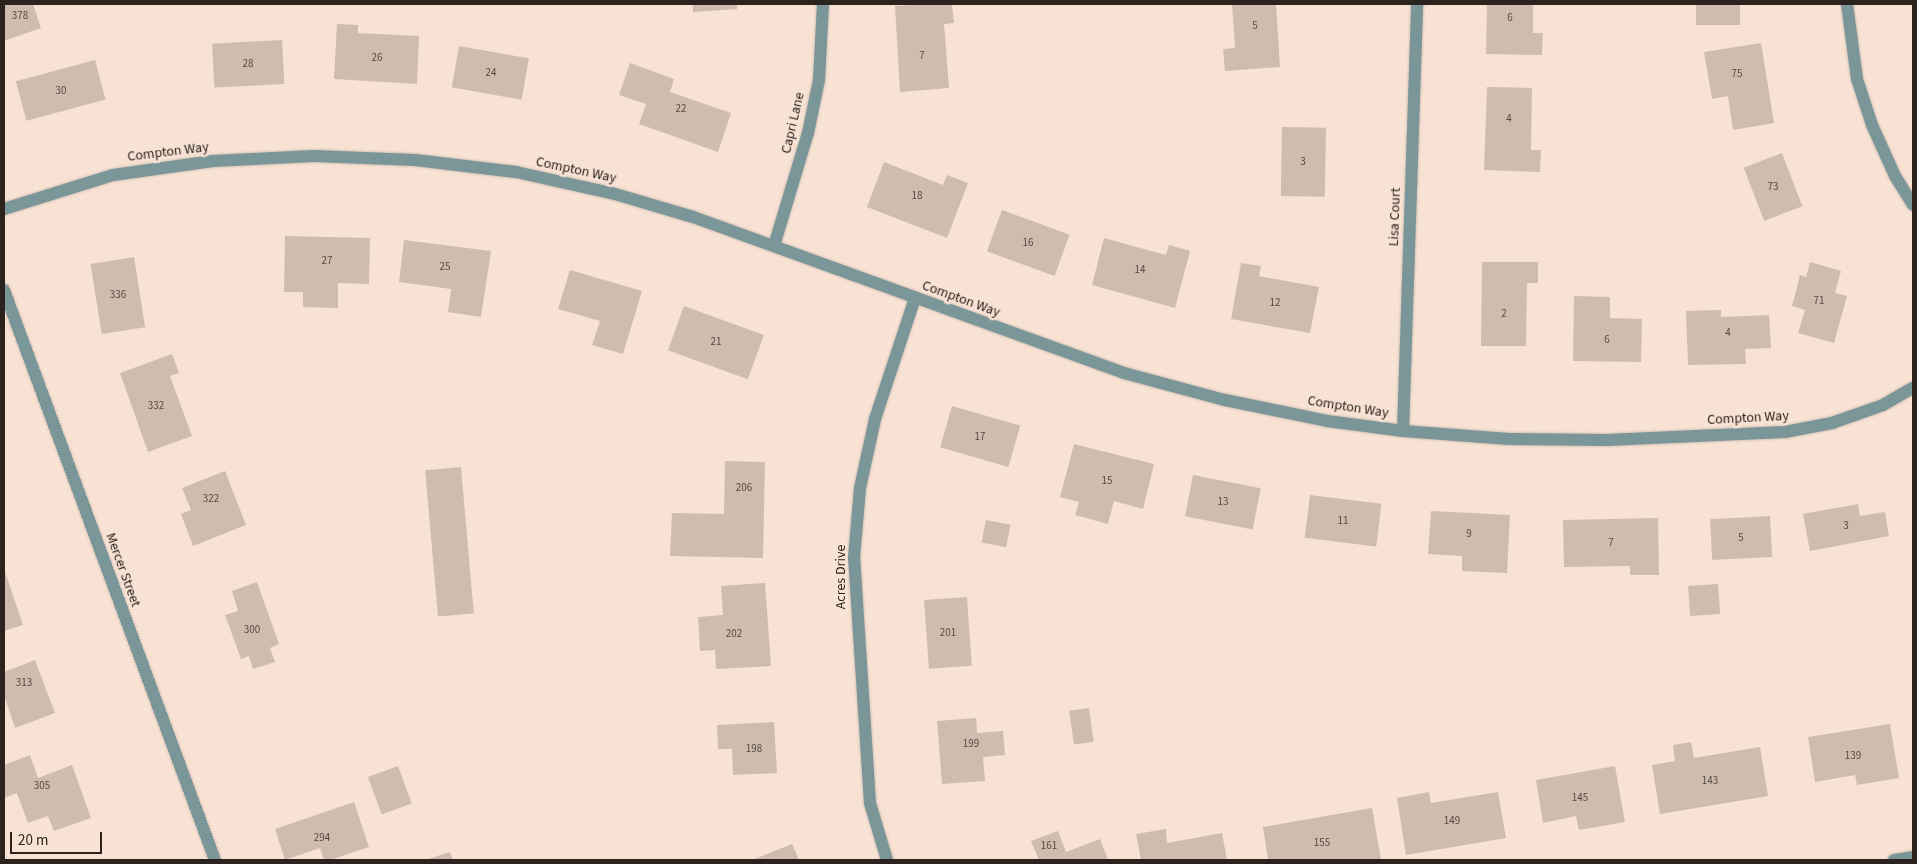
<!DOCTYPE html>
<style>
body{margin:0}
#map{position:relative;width:1917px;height:864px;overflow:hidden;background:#f7e2d4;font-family:"Source Sans 3",sans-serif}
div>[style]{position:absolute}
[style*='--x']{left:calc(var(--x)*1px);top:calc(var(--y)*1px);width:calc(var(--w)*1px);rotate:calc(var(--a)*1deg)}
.building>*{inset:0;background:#d0bcae;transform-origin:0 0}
.roads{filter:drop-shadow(0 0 1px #d2c0b3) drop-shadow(0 0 1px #d2c0b3)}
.minor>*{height:12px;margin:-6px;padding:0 6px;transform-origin:6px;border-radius:6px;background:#7a9699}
span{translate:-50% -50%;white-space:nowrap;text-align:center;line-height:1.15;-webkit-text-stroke:5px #f7e2d4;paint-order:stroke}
.number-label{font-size:11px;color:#544a42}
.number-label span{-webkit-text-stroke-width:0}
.street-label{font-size:14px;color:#2b241e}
.frame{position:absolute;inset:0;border:5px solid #2b241e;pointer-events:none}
.scale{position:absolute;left:10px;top:832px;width:92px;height:22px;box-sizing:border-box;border:2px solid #2b241e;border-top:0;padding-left:6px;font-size:15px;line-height:18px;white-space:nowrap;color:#2b241e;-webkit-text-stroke:4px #f7e2d4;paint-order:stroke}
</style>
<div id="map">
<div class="building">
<div style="clip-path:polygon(4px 4px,33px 4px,41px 28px,4px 41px)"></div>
<div style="clip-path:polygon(693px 4px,737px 4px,737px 9px,693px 12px)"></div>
<div style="clip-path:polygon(927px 4px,952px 4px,954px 23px,944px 24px,949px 88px,900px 92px,895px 6px)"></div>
<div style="clip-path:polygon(1232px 4px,1276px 4px,1280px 67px,1225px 71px,1223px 49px,1235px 48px)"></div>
<div style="clip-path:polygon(1487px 4px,1533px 4px,1533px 33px,1543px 33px,1542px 55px,1486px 54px)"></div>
<div style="left:1696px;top:4px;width:44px;height:21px"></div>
<div style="clip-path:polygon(337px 24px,358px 25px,358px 33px,419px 36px,417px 84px,334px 79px)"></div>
<div style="left:282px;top:40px;width:44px;height:70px;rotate:87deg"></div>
<div style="clip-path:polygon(1761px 43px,1774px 123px,1733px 130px,1728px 96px,1712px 99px,1704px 52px)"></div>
<div style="left:459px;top:46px;width:71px;height:42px;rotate:10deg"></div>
<div style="left:95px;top:60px;width:41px;height:82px;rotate:75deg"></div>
<div style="clip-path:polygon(630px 63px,674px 79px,670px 92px,731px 113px,718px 152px,639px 124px,646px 104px,619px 95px)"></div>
<div style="clip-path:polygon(1487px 87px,1532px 88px,1531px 150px,1541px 150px,1540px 172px,1484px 170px)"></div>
<div style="left:1282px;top:127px;width:44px;height:69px;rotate:1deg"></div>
<div style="left:1782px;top:153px;width:57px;height:41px;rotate:69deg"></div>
<div style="clip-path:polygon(884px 162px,943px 185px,947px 175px,968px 183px,947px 238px,867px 207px)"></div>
<div style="left:1002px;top:210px;width:72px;height:44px;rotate:20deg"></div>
<div style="clip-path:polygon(285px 236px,370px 238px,369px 284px,338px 283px,338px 308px,303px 307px,303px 292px,284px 292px)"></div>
<div style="clip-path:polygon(1104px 238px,1166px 255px,1169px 245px,1190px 251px,1175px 308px,1092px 285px)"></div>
<div style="clip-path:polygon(404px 240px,491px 251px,481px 317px,448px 312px,451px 289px,399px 282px)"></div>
<div style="left:134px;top:257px;width:71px;height:44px;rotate:81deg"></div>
<div style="clip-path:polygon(1482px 262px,1538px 262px,1538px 283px,1527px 283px,1526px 346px,1481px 346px)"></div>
<div style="clip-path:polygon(1810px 262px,1841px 271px,1835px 293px,1847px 296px,1834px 343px,1798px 333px,1805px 310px,1792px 306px,1800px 275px,1806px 277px)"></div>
<div style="clip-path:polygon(1241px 263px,1261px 266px,1259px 276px,1319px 287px,1310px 333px,1231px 319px)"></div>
<div style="clip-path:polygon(570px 270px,642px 291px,623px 354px,592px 345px,600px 321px,558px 309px)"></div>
<div style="clip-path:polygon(1574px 296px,1610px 297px,1610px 318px,1642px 319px,1641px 362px,1573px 361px)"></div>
<div style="left:684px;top:306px;width:85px;height:47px;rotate:20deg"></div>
<div style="clip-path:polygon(1721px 310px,1721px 317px,1769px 315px,1771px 348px,1745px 349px,1746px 364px,1688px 365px,1686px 311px)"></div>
<div style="clip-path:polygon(172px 354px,179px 373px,170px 376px,192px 436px,148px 452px,120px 373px)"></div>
<div style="left:952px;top:406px;width:71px;height:43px;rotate:16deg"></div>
<div style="clip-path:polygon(1074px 444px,1154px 464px,1143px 509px,1114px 501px,1108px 524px,1075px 515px,1079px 502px,1060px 497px)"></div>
<div style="clip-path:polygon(725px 461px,765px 462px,763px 558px,670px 556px,672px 513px,724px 514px)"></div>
<div style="left:461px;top:467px;width:147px;height:36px;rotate:85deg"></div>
<div style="clip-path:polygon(225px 471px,246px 525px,193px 546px,181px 514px,191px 510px,182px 488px)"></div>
<div style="left:1193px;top:475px;width:69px;height:42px;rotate:11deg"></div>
<div style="left:1310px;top:495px;width:72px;height:43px;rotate:7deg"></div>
<div style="clip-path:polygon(1858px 504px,1860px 516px,1885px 512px,1889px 536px,1810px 551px,1803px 514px)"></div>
<div style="clip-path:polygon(1431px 511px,1510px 515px,1507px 573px,1462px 571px,1462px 556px,1428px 554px)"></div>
<div style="left:1770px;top:516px;width:41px;height:60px;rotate:87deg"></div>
<div style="clip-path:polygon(1658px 518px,1659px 575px,1630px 575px,1630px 566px,1564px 567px,1563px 520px)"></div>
<div style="left:986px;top:520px;width:25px;height:23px;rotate:11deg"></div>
<div style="clip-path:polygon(4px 569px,23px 625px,4px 631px)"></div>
<div style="clip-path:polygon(257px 582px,279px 644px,270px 648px,275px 662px,253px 669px,249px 656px,241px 659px,225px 615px,238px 611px,232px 591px)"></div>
<div style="clip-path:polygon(765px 583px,771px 666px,716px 669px,715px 650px,700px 651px,698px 617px,723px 615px,721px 586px)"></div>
<div style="left:1718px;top:584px;width:30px;height:30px;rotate:86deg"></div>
<div style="left:967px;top:597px;width:69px;height:43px;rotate:86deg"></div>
<div style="clip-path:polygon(35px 660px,55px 713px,15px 728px,4px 695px,4px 672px)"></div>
<div style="left:1089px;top:708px;width:34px;height:20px;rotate:82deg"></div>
<div style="clip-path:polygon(976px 718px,977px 733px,1003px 731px,1005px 755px,983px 757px,985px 781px,942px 784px,937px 721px)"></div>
<div style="clip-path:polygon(774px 722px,777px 773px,733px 775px,732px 749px,718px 749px,717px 725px)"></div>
<div style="clip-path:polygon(1890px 724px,1899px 778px,1857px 785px,1855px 775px,1815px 782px,1808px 737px)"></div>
<div style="clip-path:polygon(1691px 742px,1694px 758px,1760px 747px,1768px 796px,1660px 814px,1652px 765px,1675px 761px,1673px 745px)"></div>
<div style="clip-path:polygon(30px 755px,38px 778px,72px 765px,91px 818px,54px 831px,48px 816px,28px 823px,17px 793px,4px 798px,4px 765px)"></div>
<div style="left:398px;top:766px;width:40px;height:32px;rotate:70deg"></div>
<div style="clip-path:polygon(1615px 766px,1625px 822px,1579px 830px,1576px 816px,1543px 823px,1536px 780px)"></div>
<div style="clip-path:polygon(1429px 792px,1431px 803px,1498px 792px,1506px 838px,1406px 855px,1397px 798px)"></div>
<div style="clip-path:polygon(354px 802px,369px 847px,330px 860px,324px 860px,320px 848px,285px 860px,275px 829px)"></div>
<div style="clip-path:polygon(1372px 808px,1381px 860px,1268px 860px,1263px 827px)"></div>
<div style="clip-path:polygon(1166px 829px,1167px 843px,1222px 833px,1227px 860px,1141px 860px,1136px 834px)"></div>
<div style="clip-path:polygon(1058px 831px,1066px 852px,1100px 839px,1108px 860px,1039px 860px,1031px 841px)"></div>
<div style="clip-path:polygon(792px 844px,799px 860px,752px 860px)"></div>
<div style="clip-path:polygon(450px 852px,453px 860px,425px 860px)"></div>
</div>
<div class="roads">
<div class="minor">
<div style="--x:1847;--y:4;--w:76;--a:82.4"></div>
<div style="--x:1857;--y:79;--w:48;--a:71.9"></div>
<div style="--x:1872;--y:125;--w:56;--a:65.7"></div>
<div style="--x:1895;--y:176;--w:34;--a:58"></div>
<div style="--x:4;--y:209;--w:114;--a:-17.3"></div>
<div style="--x:113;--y:175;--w:101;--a:-8"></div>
<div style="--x:213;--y:161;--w:101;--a:-2.8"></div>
<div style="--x:314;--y:156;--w:101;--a:2.3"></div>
<div style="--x:415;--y:160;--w:102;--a:6.8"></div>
<div style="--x:516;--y:172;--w:101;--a:12.5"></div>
<div style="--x:615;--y:194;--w:81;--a:16.4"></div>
<div style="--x:693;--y:217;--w:458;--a:19.9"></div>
<div style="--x:1124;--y:373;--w:105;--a:15"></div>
<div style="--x:1225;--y:400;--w:104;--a:11.6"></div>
<div style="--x:1327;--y:421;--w:77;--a:7.5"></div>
<div style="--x:1403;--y:431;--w:106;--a:4.3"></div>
<div style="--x:1509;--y:439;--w:98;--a:0.6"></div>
<div style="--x:1607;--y:440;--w:178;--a:-2.6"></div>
<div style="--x:1785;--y:432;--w:48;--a:-10.8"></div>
<div style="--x:1832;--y:423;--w:54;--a:-19.4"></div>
<div style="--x:1883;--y:405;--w:34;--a:-30"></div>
<div style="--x:774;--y:246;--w:118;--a:-73.3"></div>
<div style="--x:808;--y:133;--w:54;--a:-78.3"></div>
<div style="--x:819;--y:80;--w:76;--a:-87"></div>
<div style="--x:4;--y:290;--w:608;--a:69.69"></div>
<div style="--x:1403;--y:431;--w:427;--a:-88.1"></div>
<div style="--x:887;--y:860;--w:59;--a:-106.6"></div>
<div style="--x:870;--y:803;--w:246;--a:-93.7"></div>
<div style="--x:854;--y:558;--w:70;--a:-85.1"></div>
<div style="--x:860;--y:488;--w:71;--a:-77.7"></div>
<div style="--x:875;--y:419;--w:127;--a:-71.7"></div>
<div style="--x:1894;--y:860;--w:19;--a:-9"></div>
</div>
</div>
<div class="number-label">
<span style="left:20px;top:16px">378</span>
<span style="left:1510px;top:18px">6</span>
<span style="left:1255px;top:26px">5</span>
<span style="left:922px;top:56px">7</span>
<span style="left:377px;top:58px">26</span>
<span style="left:248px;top:64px">28</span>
<span style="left:491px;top:73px">24</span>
<span style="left:1737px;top:74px">75</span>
<span style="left:61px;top:91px">30</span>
<span style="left:681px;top:109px">22</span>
<span style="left:1509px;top:119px">4</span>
<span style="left:1303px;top:162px">3</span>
<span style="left:1773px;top:187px">73</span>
<span style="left:917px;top:196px">18</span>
<span style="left:1028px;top:243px">16</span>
<span style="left:327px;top:261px">27</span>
<span style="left:445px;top:267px">25</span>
<span style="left:1140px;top:270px">14</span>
<span style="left:118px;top:295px">336</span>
<span style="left:1819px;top:301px">71</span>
<span style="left:1275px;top:303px">12</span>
<span style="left:1504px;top:314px">2</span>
<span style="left:1728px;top:333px">4</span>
<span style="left:1607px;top:340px">6</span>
<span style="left:716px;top:342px">21</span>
<span style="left:156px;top:406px">332</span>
<span style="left:980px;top:437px">17</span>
<span style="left:1107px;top:481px">15</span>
<span style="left:744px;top:488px">206</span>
<span style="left:211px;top:499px">322</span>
<span style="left:1223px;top:502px">13</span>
<span style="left:1343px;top:521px">11</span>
<span style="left:1846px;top:526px">3</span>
<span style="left:1469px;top:534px">9</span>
<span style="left:1741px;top:538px">5</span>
<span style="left:1611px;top:543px">7</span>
<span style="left:252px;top:630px">300</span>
<span style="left:948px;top:633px">201</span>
<span style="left:734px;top:634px">202</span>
<span style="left:24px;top:683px">313</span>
<span style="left:971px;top:744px">199</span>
<span style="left:754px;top:749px">198</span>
<span style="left:1853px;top:756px">139</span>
<span style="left:1710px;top:781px">143</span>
<span style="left:42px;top:786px">305</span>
<span style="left:1580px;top:798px">145</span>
<span style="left:1452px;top:821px">149</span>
<span style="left:322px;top:838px">294</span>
<span style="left:1322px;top:843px">155</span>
<span style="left:1049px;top:846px">161</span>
</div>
<div class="street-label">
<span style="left:793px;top:123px;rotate:-77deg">Capri Lane</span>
<span style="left:168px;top:152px;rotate:-7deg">Compton Way</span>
<span style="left:576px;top:170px;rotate:12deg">Compton Way</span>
<span style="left:1395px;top:217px;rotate:-88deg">Lisa Court</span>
<span style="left:961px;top:299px;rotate:20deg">Compton Way</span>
<span style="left:1348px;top:407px;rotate:9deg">Compton Way</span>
<span style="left:1748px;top:418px;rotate:-3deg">Compton Way</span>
<span style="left:123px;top:570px;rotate:70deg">Mercer Street</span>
<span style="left:841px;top:577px;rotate:-90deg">Acres Drive</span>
</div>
<div class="frame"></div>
<div class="scale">20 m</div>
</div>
